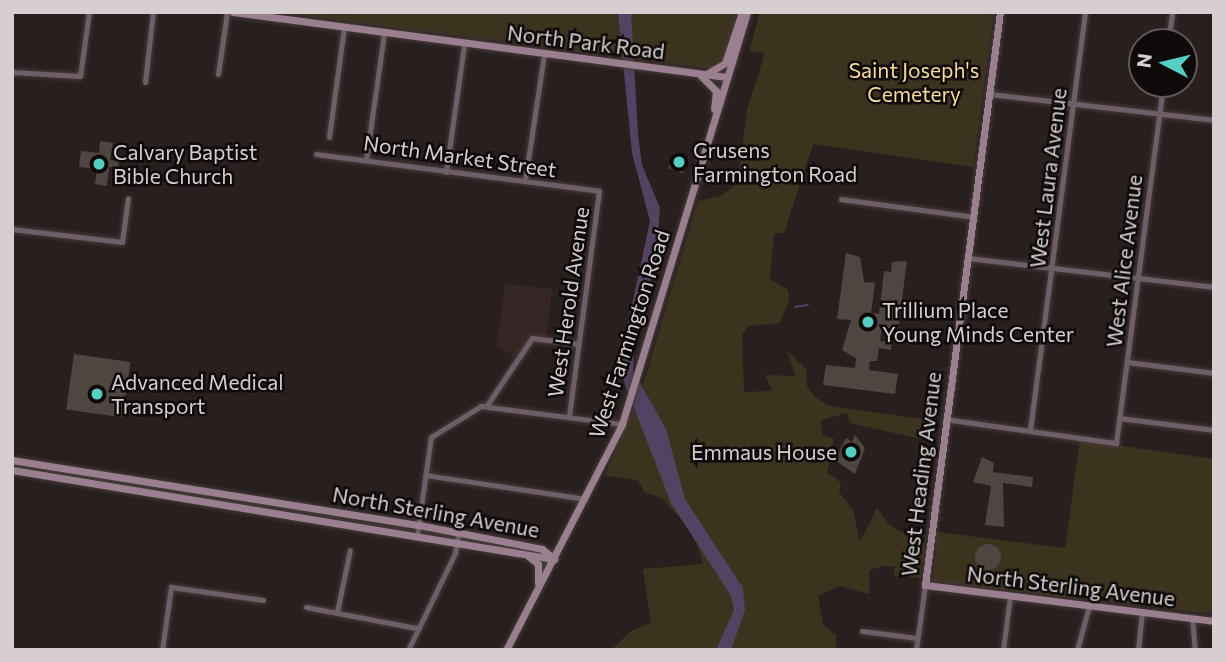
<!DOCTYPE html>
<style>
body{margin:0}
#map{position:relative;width:1226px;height:662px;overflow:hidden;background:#291f1f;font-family:Commissioner,sans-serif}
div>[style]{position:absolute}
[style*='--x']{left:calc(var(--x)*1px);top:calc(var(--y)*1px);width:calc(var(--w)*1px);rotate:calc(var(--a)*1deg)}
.built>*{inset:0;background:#372626}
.green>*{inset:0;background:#3c331f}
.water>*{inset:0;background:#534261}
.stream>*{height:2px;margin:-1px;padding:0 1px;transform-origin:1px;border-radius:1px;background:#534261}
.building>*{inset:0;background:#504641;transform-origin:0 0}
.round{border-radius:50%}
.roads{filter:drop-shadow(0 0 2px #453b3b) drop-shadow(0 0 2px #453b3b)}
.street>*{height:5px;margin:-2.5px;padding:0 2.5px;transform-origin:2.5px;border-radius:2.5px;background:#6e5e67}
.secondary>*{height:7px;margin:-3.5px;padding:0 3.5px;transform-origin:3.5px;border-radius:3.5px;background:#9a808e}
.dots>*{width:19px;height:19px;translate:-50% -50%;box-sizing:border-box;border:4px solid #0f0a0a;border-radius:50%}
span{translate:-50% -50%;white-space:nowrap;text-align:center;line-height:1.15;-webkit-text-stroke:5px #0f0a0a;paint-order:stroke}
.street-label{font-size:21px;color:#d7cfcf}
.park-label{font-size:21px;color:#f8db9c}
.poi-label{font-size:21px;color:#d7cfcf}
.left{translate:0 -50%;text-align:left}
.right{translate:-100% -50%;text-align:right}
.frame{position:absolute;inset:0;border:14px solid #d7cfcf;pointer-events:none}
.north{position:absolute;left:1128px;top:28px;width:70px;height:70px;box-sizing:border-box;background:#0f0a0a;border:2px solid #5f5959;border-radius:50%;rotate:277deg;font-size:19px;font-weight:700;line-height:28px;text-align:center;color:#d7cfcf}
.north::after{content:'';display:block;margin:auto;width:24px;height:32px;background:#55cec4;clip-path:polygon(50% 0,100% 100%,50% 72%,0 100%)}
</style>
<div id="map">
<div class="built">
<div style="clip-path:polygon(505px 284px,552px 289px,546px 339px,532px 338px,517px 358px,497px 345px)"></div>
</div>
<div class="green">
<div style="clip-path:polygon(275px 12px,739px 12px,725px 62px,713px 69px)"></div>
<div style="clip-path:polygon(760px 12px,994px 12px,973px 167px,813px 144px,784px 233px,774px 233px,770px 279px,788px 290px,789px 301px,780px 323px,748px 326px,742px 335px,744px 392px,773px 391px,765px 375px,796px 376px,787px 351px,806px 369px,807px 387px,815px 397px,830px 406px,930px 420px,931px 437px,921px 439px,850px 423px,847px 413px,821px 420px,822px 435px,834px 439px,827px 472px,841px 483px,839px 492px,853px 510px,860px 542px,877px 508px,890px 526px,926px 544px,920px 578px,894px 576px,895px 566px,883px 566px,869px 570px,869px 594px,839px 586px,818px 596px,823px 625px,836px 635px,836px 650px,611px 650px,631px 631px,651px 623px,643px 569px,703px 564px,694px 534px,662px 498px,644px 492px,638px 480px,605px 476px,646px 375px,698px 201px,721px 196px,738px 183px,747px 109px,765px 53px,749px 51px)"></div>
<div style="clip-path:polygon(1080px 440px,1214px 459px,1214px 614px,933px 582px,937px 532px,1065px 548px)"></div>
</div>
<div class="water">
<div style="clip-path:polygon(618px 12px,631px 12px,638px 134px,642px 165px,660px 208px,656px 260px,634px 344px,633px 371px,666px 429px,685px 499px,743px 588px,745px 610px,731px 650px,716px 650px,734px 610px,731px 596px,671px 503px,625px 385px,620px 360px,650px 221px,632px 153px)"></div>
</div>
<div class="stream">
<div style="--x:795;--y:307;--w:13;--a:-9"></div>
</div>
<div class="building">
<div style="clip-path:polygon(100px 141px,113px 143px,110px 160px,119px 161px,118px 168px,109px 167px,107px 186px,95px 184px,97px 169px,79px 167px,81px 151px,99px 153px)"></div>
<div style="left:674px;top:153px;width:15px;height:16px;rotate:20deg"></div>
<div style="clip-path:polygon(846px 253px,860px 257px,864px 282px,875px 283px,871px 313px,879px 314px,884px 271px,891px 272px,892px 262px,907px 261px,898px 330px,882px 327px,880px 341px,892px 342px,891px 350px,879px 348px,877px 361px,870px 361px,869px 370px,898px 374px,895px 394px,823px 385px,826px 365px,855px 368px,856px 358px,842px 350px,851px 320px,837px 319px)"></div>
<div style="left:74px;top:354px;width:57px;height:56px;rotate:8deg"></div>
<div style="clip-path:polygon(855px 435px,865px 448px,855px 474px,835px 460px,846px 438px,852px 442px)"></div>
<div style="clip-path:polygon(982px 457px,994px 463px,993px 472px,1033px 477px,1032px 487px,1003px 483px,1004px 527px,985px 525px,991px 486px,973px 482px)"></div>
<div class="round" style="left:975px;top:544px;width:26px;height:26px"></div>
</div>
<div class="roads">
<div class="street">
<div style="--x:1168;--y:42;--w:30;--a:-82"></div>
<div style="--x:12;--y:72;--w:68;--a:3.4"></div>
<div style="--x:80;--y:76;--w:65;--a:-82"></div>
<div style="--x:218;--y:74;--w:63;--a:-81.7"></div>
<div style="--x:145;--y:82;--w:70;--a:-83.5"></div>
<div style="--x:990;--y:94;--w:226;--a:6.6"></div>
<div style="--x:329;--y:137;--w:110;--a:-82.2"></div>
<div style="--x:316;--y:154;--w:285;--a:7.4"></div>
<div style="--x:599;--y:191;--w:227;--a:97.6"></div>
<div style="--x:366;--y:160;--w:128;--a:-81.9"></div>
<div style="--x:446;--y:172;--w:128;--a:-81.9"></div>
<div style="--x:525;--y:180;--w:127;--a:-81.4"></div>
<div style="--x:841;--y:199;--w:134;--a:7.7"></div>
<div style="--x:12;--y:229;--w:111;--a:6.7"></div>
<div style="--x:122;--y:242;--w:44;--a:-82.2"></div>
<div style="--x:968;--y:258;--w:248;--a:6.7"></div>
<div style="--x:1127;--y:362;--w:88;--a:7.2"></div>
<div style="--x:487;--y:405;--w:81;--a:-56.1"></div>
<div style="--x:532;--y:338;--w:47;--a:7.3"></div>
<div style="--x:1119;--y:418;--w:96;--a:7.2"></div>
<div style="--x:945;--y:419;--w:173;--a:8"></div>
<div style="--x:1116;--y:443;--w:362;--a:-82.5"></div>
<div style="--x:1030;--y:430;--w:422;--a:-82.5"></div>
<div style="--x:425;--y:475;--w:162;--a:8.5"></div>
<div style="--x:417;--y:536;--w:100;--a:-82"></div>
<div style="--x:431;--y:437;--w:59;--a:-31.8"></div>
<div style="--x:481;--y:406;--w:142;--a:7.3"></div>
<div style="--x:306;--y:607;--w:112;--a:10.8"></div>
<div style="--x:337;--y:612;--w:63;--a:-78.2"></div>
<div style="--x:1192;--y:618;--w:32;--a:85"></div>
<div style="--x:862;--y:631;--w:55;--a:7.3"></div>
<div style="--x:162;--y:650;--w:64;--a:-81.9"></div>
<div style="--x:171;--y:587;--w:93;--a:8"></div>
<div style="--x:408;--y:650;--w:108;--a:-64.1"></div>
<div style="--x:455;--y:553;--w:20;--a:-81"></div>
<div style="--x:916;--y:650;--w:66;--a:-82.1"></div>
<div style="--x:1003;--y:650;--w:54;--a:-82.6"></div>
<div style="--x:1077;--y:650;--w:46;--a:-74.7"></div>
<div style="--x:1138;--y:650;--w:38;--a:-84"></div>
</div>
<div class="secondary">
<div style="--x:233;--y:12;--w:498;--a:7.5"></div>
<div style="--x:1000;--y:12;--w:578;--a:97.46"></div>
<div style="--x:925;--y:585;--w:291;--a:7.1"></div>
<div style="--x:708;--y:73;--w:20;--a:-30"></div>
<div style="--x:725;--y:63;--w:54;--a:-71.6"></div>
<div style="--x:701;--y:76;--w:21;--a:45"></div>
<div style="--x:716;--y:91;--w:18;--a:96"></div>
<div style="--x:12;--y:460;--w:412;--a:9.1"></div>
<div style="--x:419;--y:525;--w:125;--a:11"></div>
<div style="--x:542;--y:549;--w:16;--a:40"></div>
<div style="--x:12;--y:470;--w:549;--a:9.33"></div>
<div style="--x:527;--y:555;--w:14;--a:39"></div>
<div style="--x:538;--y:564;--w:19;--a:90"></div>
<div style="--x:506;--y:650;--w:254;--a:-62.8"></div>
<div style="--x:622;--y:424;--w:431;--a:-73.1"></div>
</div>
</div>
<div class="dots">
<div style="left:679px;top:162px;background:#55cec4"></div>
<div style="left:99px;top:164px;background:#55cec4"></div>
<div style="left:868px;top:322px;background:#55cec4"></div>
<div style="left:97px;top:394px;background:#55cec4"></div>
<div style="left:851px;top:452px;background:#55cec4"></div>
</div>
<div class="street-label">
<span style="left:586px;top:42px;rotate:7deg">North Park Road</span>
<span style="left:460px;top:156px;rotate:8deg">North Market Street</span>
<span style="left:1048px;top:178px;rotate:-83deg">West Laura Avenue</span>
<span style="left:1124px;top:261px;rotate:-83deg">West Alice Avenue</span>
<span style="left:568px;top:302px;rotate:-82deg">West Herold Avenue</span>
<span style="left:629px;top:334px;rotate:-72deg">West Farmington Road</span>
<span style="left:921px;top:474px;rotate:-83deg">West Heading Avenue</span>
<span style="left:436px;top:512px;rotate:10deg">North Sterling Avenue</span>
<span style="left:1071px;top:586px;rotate:7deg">North Sterling Avenue</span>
</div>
<div class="park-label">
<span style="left:914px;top:82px">Saint Joseph's<br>Cemetery</span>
</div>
<div class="poi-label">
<span class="left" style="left:693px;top:162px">Crusens<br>Farmington Road</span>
<span class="left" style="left:113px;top:164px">Calvary Baptist<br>Bible Church</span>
<span class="left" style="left:882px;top:322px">Trillium Place<br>Young Minds Center</span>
<span class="left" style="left:111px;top:394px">Advanced Medical<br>Transport</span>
<span class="right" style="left:837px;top:452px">Emmaus House</span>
</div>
<div class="frame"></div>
<div class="north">N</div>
</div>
